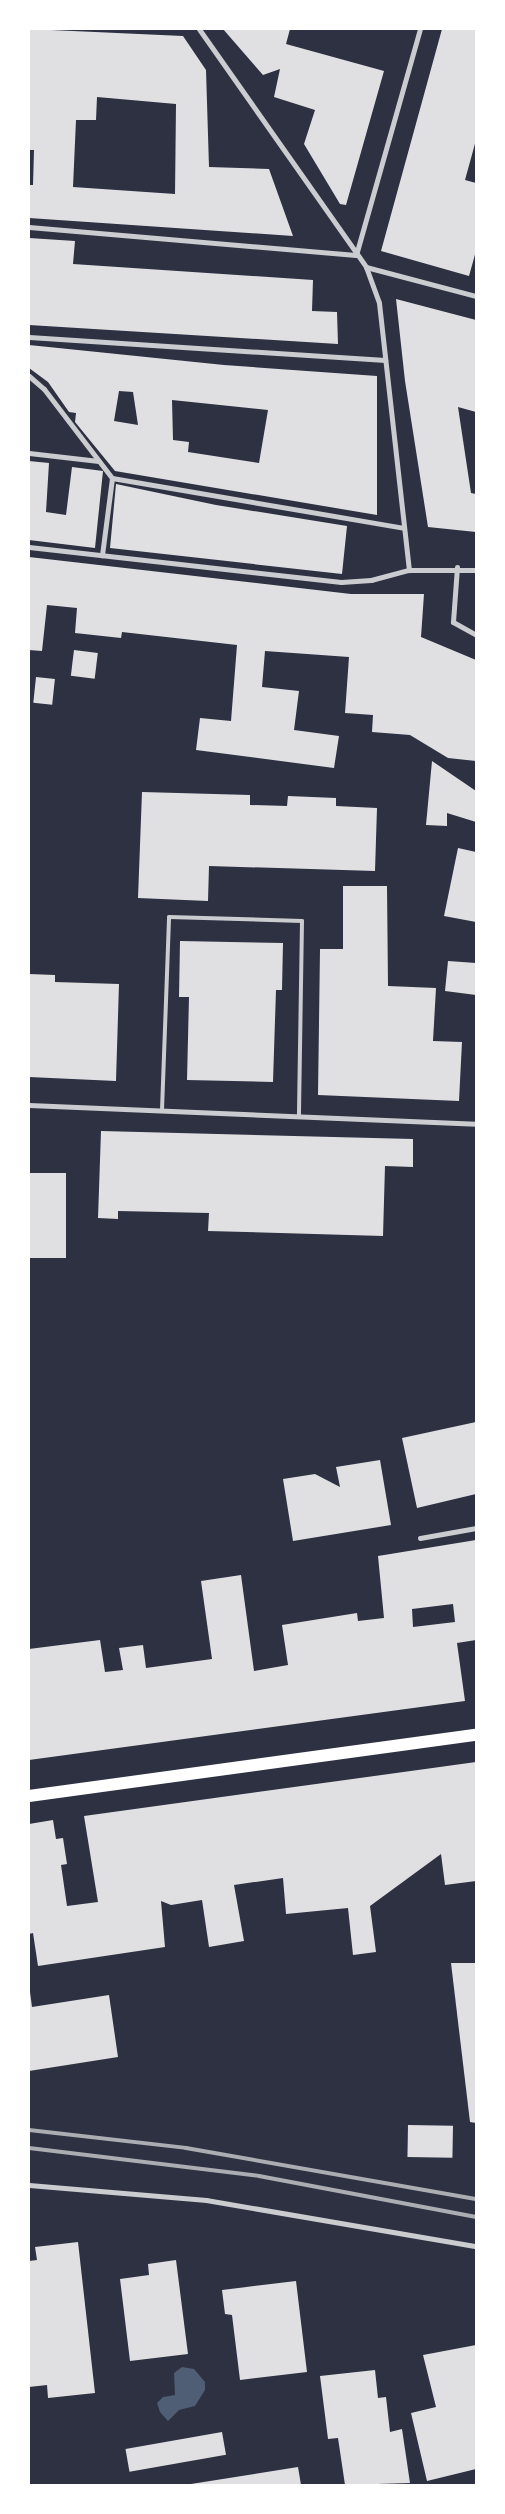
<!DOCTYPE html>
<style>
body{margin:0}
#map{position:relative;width:505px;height:2514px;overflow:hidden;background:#2d3142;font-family:Montserrat,sans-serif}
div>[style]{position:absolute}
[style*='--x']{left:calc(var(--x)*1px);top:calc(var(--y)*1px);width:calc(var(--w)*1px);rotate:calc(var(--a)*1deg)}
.water>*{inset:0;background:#4f5d75}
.building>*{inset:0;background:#e0e0e3;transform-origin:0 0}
.service>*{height:4px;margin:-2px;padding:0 2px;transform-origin:2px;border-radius:2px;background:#caccd0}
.minor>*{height:5px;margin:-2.5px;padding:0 2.5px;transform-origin:2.5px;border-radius:2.5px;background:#caccd0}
.primary>*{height:12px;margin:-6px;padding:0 6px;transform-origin:6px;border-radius:6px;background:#fff}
.rail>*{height:4px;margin:-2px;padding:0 2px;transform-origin:2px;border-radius:2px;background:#abadb3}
span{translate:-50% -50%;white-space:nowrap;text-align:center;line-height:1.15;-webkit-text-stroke:5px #fff;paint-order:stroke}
.frame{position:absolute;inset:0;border:30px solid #fff;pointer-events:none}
</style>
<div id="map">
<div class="water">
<div style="clip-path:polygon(182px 2367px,194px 2369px,205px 2382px,205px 2390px,195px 2406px,179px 2410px,168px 2421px,160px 2412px,157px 2403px,163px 2397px,175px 2395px,174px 2373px)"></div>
</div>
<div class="building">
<div style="clip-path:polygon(evenodd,29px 29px,183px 36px,206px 70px,209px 167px,269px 169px,293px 236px,29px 218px,29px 185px,33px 185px,34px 150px,29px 150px,29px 29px,97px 97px,176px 104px,175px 194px,73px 187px,76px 120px,96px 120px,97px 97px)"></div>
<div style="clip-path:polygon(223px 29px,290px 29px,286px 44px,384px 71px,346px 205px,340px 204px,304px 144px,315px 110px,274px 97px,280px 69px,263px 75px)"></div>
<div style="clip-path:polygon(442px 29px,476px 29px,476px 140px,465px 180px,476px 183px,476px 251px,469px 276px,381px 251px)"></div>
<div style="clip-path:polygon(29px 238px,75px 241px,73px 264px,313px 280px,312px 311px,337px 312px,338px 344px,29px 325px)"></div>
<div style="clip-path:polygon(396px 299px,476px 320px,476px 412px,458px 407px,471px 493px,476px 494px,476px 532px,428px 527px,405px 381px)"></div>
<div style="clip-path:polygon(evenodd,29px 345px,224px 365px,377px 376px,377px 515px,115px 471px,75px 422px,76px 413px,69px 412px,48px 382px,29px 368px,29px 345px,119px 391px,133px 392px,138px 425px,114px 421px,119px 391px,29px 345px,172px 400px,268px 410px,259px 463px,188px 452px,189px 442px,173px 440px,172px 400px)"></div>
<div style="clip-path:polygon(29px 461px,49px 463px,46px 512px,66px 515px,72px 467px,103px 471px,95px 548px,29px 540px)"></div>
<div style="clip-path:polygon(116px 484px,216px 505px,347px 526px,342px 574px,110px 548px)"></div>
<div style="clip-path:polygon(29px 557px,351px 594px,424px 594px,421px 637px,476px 660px,476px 761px,448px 758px,410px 735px,372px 732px,373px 715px,345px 713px,349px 657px,265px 651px,262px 687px,299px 691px,294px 730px,339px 736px,334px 768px,196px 750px,200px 718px,231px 721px,237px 645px,122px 632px,121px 638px,75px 633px,77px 608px,47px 605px,42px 651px,29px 650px)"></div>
<div style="left:74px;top:650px;width:24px;height:26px;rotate:7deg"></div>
<div style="left:36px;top:677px;width:19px;height:26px;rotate:6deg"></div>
<div style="clip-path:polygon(432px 761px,476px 791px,476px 822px,447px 813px,447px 826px,426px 825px)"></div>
<div style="clip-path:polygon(142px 792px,250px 795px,250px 805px,287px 806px,288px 796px,336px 798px,336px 806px,377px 808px,375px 871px,209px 866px,208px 901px,138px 898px)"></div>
<div style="clip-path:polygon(458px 848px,476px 852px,476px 922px,444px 916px)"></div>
<div style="clip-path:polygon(343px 886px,387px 886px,388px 986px,436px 988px,433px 1041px,462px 1042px,459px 1101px,318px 1095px,320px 949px,343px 949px)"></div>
<div style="clip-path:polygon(180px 941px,283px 943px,282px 990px,276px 990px,273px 1082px,187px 1080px,189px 997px,179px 997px)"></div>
<div style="clip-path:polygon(448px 961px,476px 963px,476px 995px,445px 991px)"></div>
<div style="clip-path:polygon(29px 974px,55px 975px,55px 982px,119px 984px,116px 1081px,29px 1077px)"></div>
<div style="clip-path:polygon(101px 1131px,413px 1139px,413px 1167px,385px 1166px,383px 1236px,208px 1231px,209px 1213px,118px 1211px,118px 1219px,98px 1218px)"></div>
<div style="left:29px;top:1173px;width:37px;height:85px"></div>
<div style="clip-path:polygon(476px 1422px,476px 1494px,417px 1508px,402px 1438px)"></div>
<div style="clip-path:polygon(380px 1460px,391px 1525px,293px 1541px,283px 1479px,315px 1474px,340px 1487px,336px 1467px)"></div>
<div style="clip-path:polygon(evenodd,476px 1540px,476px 1640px,457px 1643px,465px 1701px,29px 1760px,29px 1649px,100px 1640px,105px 1672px,123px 1670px,119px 1648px,143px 1645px,146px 1668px,212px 1659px,201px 1581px,241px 1575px,254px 1671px,288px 1665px,282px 1625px,357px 1613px,358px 1621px,384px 1618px,378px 1556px,476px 1540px,453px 1604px,455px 1622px,413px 1627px,412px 1609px,453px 1604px)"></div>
<div style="clip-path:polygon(476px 1762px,476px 1881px,445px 1885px,441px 1854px,370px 1906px,376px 1952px,353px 1955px,348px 1908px,286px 1914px,283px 1878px,234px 1885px,244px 1941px,209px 1947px,202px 1900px,171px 1905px,161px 1901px,165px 1947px,38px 1966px,33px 1933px,29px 1934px,29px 1824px,53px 1820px,56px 1839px,63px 1838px,67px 1864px,61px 1865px,67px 1906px,98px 1902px,84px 1816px)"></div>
<div style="clip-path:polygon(451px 1963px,476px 1963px,476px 2123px,470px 2122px)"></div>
<div style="clip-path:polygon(30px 1992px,32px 2007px,109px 1995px,118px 2057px,29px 2071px)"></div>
<div style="left:408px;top:2125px;width:45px;height:32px;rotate:1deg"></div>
<div style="clip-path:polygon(78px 2242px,95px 2393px,48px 2398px,47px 2385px,29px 2387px,29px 2261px,37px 2260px,35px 2247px)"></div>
<div style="clip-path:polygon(176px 2260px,188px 2354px,130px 2361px,120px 2279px,149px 2275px,148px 2264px)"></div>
<div style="clip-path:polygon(296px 2281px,307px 2372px,240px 2380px,232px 2315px,225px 2314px,222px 2290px)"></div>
<div style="clip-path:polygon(476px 2345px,476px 2469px,427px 2481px,411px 2413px,436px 2407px,423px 2355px)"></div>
<div style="clip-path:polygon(375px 2370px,378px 2398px,386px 2397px,390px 2432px,402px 2429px,410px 2483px,345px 2485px,338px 2438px,328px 2439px,320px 2376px)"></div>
<div style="left:222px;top:2432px;width:23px;height:98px;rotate:80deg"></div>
<div style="clip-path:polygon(298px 2467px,301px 2485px,191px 2485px,191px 2484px)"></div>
</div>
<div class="service">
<div style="--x:162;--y:1110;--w:193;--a:-87.9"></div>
<div style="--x:169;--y:917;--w:133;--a:1.7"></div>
<div style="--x:302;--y:921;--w:196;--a:90.9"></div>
</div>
<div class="minor">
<div style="--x:199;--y:29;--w:291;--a:54.9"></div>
<div style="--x:366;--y:267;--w:38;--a:70"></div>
<div style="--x:379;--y:303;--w:269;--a:83.6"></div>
<div style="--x:29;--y:227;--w:328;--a:4.9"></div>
<div style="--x:356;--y:255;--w:235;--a:-74.2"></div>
<div style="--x:366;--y:267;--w:114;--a:14.8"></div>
<div style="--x:29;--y:337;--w:357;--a:3.7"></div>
<div style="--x:29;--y:376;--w:20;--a:41"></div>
<div style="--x:44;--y:389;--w:112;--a:52.6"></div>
<div style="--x:112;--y:478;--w:78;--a:97.4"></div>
<div style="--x:29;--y:453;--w:70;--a:6.5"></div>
<div style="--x:112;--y:478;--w:296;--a:9.7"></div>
<div style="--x:29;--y:547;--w:314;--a:6.4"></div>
<div style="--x:341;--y:582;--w:30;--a:-4"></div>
<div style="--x:371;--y:580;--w:39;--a:-15"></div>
<div style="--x:409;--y:570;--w:67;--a:0"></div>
<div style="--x:457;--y:567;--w:55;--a:94.2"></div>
<div style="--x:453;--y:622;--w:26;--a:29"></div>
<div style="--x:29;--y:1105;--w:447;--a:2.4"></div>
<div style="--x:420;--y:1538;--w:57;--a:-10.1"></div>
<div style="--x:29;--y:2185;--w:178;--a:4.8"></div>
<div style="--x:206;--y:2200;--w:274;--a:9.7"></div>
</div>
<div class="primary">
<div style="--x:29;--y:1796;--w:451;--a:-7.8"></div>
</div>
<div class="rail">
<div style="--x:29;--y:2130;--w:158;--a:6.5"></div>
<div style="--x:186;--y:2148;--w:294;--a:10"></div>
<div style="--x:29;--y:2148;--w:232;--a:6.9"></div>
<div style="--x:259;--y:2176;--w:221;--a:10.7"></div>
</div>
<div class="frame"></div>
</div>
